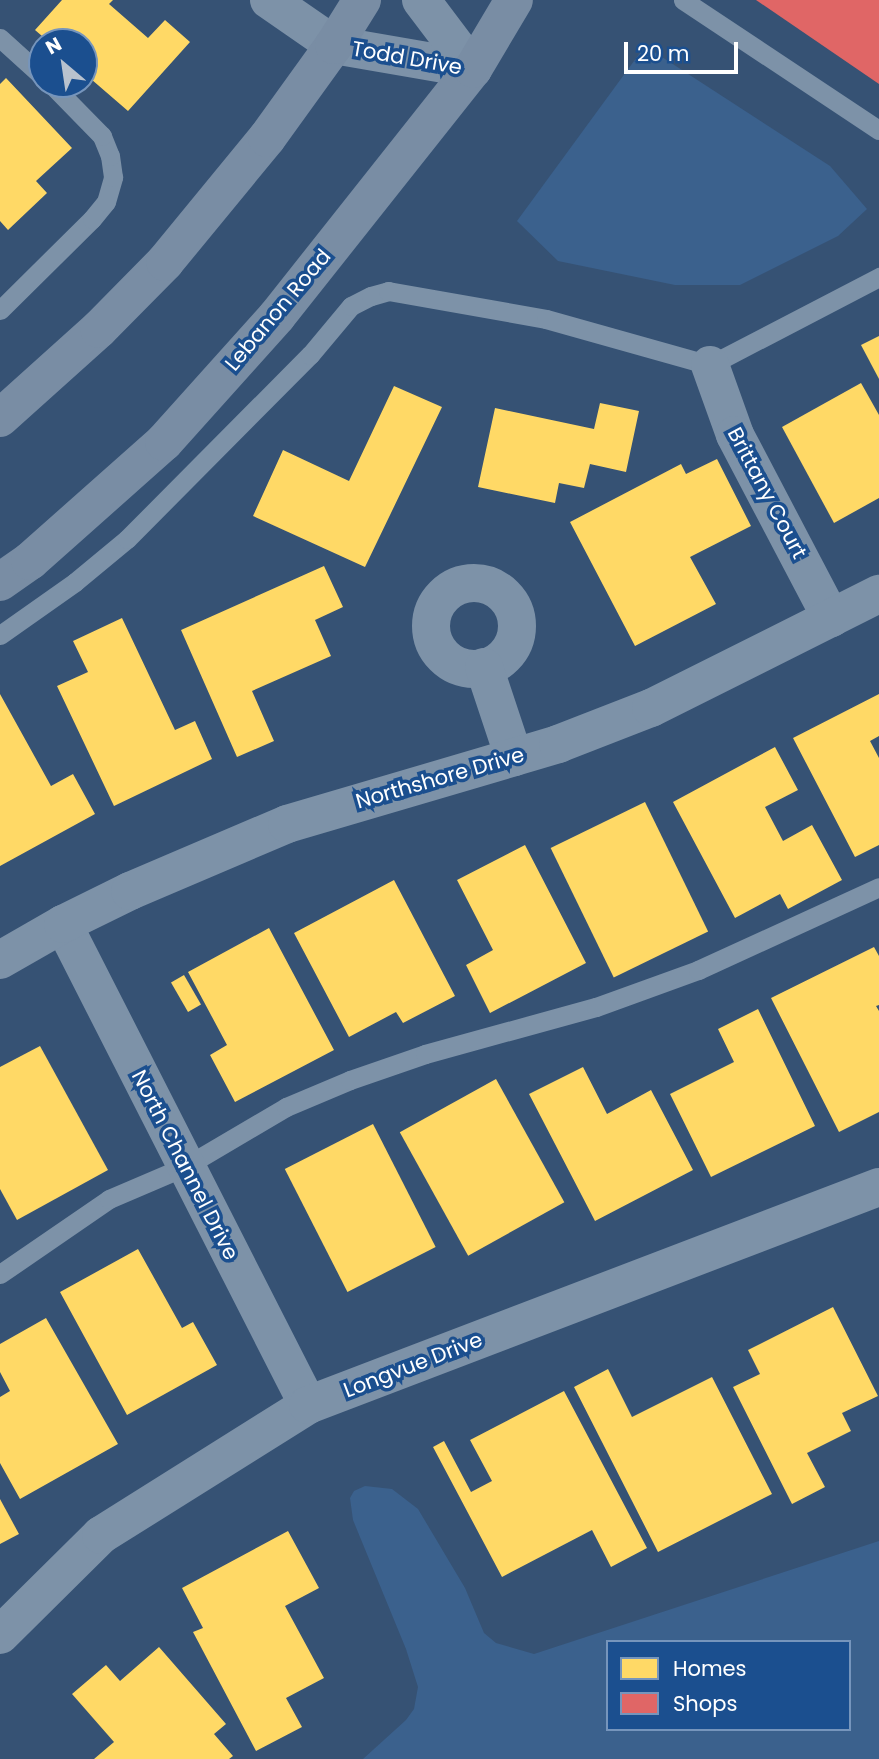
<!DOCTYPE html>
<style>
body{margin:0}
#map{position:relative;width:879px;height:1759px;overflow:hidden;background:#365274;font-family:Poppins,sans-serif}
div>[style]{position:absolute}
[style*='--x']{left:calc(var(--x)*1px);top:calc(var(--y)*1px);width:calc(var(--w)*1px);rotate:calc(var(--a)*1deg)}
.water>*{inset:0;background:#3b618d}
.homes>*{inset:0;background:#ffd966;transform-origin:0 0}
.shops>*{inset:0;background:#e06666}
.lane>*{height:19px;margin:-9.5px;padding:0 9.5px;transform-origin:9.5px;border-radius:9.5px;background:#7d92a8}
.street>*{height:38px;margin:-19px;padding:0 19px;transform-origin:19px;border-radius:19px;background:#7d92a8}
.street>.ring{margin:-19px;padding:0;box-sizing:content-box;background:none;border:38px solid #7d92a8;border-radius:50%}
.secondary>*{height:38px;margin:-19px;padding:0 19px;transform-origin:19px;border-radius:19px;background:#798da4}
span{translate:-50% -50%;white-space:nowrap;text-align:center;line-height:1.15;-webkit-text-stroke:7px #1b4f8f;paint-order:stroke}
.street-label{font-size:21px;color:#fff}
.legend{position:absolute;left:606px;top:1640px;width:245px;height:91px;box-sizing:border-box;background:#1b4f8f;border:2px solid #7695bc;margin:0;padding:9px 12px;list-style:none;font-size:21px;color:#fff}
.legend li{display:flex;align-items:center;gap:14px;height:35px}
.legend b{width:35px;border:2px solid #7695bc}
.north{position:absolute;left:28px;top:28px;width:70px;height:70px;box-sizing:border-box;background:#1b4f8f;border:2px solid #7695bc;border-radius:50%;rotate:331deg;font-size:19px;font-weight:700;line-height:28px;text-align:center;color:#fff}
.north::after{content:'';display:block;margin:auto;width:24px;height:32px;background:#b9c2ce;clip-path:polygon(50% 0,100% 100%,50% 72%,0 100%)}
.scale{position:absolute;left:624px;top:42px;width:114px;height:32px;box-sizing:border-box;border:4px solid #fff;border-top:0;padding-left:9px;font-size:21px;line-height:24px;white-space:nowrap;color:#fff;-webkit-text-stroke:5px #1b4f8f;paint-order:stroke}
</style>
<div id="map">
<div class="water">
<div style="clip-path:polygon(645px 46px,830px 166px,867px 209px,838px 236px,740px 285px,675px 285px,558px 261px,517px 221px)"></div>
<div style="clip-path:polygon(evenodd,365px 1486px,392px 1489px,418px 1509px,465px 1588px,484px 1633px,496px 1643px,534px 1654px,879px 1541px,879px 1759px,363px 1759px,406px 1720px,414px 1709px,418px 1687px,406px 1649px,353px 1520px,350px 1498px,354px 1491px,365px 1486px,608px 1642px,849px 1642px,849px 1729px,608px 1729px,608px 1642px)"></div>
</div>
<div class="homes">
<div style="clip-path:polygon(62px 0,113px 0,109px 4px,148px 38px,165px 20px,190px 42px,128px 111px,84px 73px,84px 42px,49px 42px,35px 30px)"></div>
<div style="clip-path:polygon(6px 78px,72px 148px,36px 181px,47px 193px,8px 230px,0 221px,0 84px)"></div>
<div style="clip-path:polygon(879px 336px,879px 379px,861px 345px)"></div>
<div style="clip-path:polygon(861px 383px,879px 415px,879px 498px,834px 523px,782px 427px)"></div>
<div style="clip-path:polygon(394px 386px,442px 407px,365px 567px,253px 516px,283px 450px,349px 481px)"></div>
<div style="clip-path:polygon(600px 403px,639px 411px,626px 472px,590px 464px,584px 488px,559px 483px,555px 503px,478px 487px,495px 408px,594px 429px)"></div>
<div style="clip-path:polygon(717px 459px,751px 526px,690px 557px,716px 604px,635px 646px,570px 522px,681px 464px,686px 474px)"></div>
<div style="clip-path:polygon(324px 566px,343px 607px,315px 620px,331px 656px,252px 691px,274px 741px,237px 757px,181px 630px)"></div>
<div style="clip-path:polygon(122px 618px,175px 730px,195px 721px,212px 759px,114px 806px,57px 686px,88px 672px,73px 641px)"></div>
<div style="clip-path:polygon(0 694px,51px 786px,73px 774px,95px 814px,0 866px)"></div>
<div style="clip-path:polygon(879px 694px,879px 736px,870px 741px,879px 758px,879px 845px,855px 857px,793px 738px)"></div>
<div style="clip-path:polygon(775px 747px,798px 790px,765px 807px,783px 841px,812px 825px,842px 880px,788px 909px,780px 894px,735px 918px,673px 802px)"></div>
<div style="left:645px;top:802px;width:144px;height:105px;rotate:64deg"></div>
<div style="clip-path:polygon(525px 845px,586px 963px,490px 1013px,466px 965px,493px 950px,457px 880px)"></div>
<div style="clip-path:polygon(394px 880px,455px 996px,403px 1023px,396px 1012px,349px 1037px,294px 933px)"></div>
<div style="clip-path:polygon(269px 928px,334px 1050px,235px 1102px,210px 1055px,227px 1045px,188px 972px)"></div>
<div style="clip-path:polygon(874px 947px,879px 956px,879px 1005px,876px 1006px,879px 1011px,879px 1112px,839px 1132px,771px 998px)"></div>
<div style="left:184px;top:975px;width:34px;height:15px;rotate:60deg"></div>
<div style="clip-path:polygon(758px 1009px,815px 1126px,711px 1177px,670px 1094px,734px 1062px,718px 1029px)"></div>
<div style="clip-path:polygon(40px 1046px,108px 1170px,17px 1220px,0 1189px,0 1067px)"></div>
<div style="clip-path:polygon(583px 1067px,607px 1114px,651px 1090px,693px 1170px,595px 1221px,529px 1094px)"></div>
<div style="left:496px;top:1079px;width:141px;height:110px;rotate:61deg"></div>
<div style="left:373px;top:1124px;width:138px;height:99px;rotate:63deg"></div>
<div style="clip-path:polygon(138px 1249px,182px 1328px,193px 1322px,217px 1365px,127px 1415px,60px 1292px)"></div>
<div style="clip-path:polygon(833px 1307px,878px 1396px,842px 1413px,851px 1431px,807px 1453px,825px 1487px,792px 1504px,733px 1387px,760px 1374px,748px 1350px)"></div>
<div style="clip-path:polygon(46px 1318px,118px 1444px,20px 1499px,0 1463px,0 1397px,10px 1391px,0 1372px,0 1344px)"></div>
<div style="clip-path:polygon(608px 1369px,632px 1417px,712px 1377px,772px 1494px,658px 1552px,574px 1387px)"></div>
<div style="clip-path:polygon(564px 1391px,647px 1548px,611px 1567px,592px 1530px,502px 1577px,433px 1447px,444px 1441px,471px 1492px,492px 1481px,470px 1440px)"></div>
<div style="clip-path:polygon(0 1499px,19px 1534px,0 1544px)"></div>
<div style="clip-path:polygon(288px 1531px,319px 1588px,285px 1606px,324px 1678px,286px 1698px,302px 1727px,256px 1751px,193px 1632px,203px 1628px,182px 1588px)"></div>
<div style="clip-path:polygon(159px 1647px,226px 1724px,214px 1734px,233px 1756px,229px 1759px,94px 1759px,114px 1742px,72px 1694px,106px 1665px,120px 1681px)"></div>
</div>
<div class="shops">
<div style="clip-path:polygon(756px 0,879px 0,879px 84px)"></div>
</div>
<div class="lane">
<div style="--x:683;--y:0;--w:235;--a:33.6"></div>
<div style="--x:0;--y:38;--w:57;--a:42.1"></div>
<div style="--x:0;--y:310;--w:129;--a:-44.7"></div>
<div style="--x:92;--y:219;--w:22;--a:-51"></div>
<div style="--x:106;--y:202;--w:26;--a:-74"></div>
<div style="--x:113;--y:177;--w:21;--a:-98"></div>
<div style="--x:110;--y:156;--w:22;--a:-112"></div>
<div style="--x:102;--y:136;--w:73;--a:-134.4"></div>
<div style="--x:0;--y:635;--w:92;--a:-35.2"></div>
<div style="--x:75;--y:582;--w:67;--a:-39.6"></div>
<div style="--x:127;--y:539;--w:260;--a:-45.2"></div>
<div style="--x:310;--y:355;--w:64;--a:-50.1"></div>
<div style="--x:351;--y:306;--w:22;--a:-27"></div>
<div style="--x:371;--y:296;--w:18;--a:-16"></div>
<div style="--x:388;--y:291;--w:160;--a:10"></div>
<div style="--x:546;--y:319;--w:170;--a:15.7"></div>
<div style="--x:710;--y:365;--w:191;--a:-27.5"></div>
<div style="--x:0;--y:1274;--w:132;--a:-34.5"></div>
<div style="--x:109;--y:1199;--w:84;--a:-23.2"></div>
<div style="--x:186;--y:1166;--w:116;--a:-30.5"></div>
<div style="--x:286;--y:1107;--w:69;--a:-22.9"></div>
<div style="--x:350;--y:1080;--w:79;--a:-19.1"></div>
<div style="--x:425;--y:1054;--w:177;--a:-15.4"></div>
<div style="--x:596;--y:1007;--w:109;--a:-19.9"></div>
<div style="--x:698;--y:970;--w:199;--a:-24.6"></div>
</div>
<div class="street">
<div style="--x:269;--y:0;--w:79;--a:34.7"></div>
<div style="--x:334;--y:45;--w:141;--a:9.8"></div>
<div style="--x:421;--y:0;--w:86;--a:53"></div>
<div style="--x:710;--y:365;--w:74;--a:70.3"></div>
<div style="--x:735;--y:435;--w:207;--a:62.3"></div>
<div class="ring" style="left:431px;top:583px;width:48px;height:48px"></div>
<div style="--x:484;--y:667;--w:95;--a:71.6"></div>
<div style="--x:63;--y:924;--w:540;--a:63.01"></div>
<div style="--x:0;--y:960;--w:73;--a:-29.7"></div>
<div style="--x:63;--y:924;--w:75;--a:-26.2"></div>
<div style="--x:130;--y:891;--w:171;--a:-23.1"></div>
<div style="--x:287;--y:824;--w:283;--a:-16.4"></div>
<div style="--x:558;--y:744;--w:100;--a:-21.2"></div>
<div style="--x:651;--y:708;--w:255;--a:-26.6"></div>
<div style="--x:0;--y:1635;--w:142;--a:-44.7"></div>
<div style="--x:101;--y:1535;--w:244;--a:-32.1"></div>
<div style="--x:308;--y:1405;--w:611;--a:-20.9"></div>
</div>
<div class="secondary">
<div style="--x:0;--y:418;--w:133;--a:-42"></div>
<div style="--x:99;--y:329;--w:94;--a:-45.4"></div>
<div style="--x:165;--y:262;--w:161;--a:-50.6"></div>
<div style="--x:267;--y:138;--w:115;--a:-54.2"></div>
<div style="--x:334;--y:45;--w:53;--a:-58.1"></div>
<div style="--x:0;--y:582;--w:37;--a:-35"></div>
<div style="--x:30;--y:561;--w:179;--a:-41.6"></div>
<div style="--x:164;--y:442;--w:169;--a:-48.1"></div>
<div style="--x:277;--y:316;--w:315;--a:-51.6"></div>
<div style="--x:473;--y:69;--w:80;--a:-59.3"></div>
</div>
<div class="street-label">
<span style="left:407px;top:58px;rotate:10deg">Todd Drive</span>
<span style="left:278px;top:310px;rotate:-50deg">Lebanon Road</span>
<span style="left:767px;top:493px;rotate:62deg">Brittany Court</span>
<span style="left:440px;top:778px;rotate:-16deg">Northshore Drive</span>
<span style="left:185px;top:1165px;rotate:63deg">North Channel Drive</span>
<span style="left:413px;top:1365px;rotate:-21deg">Longvue Drive</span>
</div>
<ul class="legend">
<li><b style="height:19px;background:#ffd966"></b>Homes</li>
<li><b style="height:19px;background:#e06666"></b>Shops</li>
</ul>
<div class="north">N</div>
<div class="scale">20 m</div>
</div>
